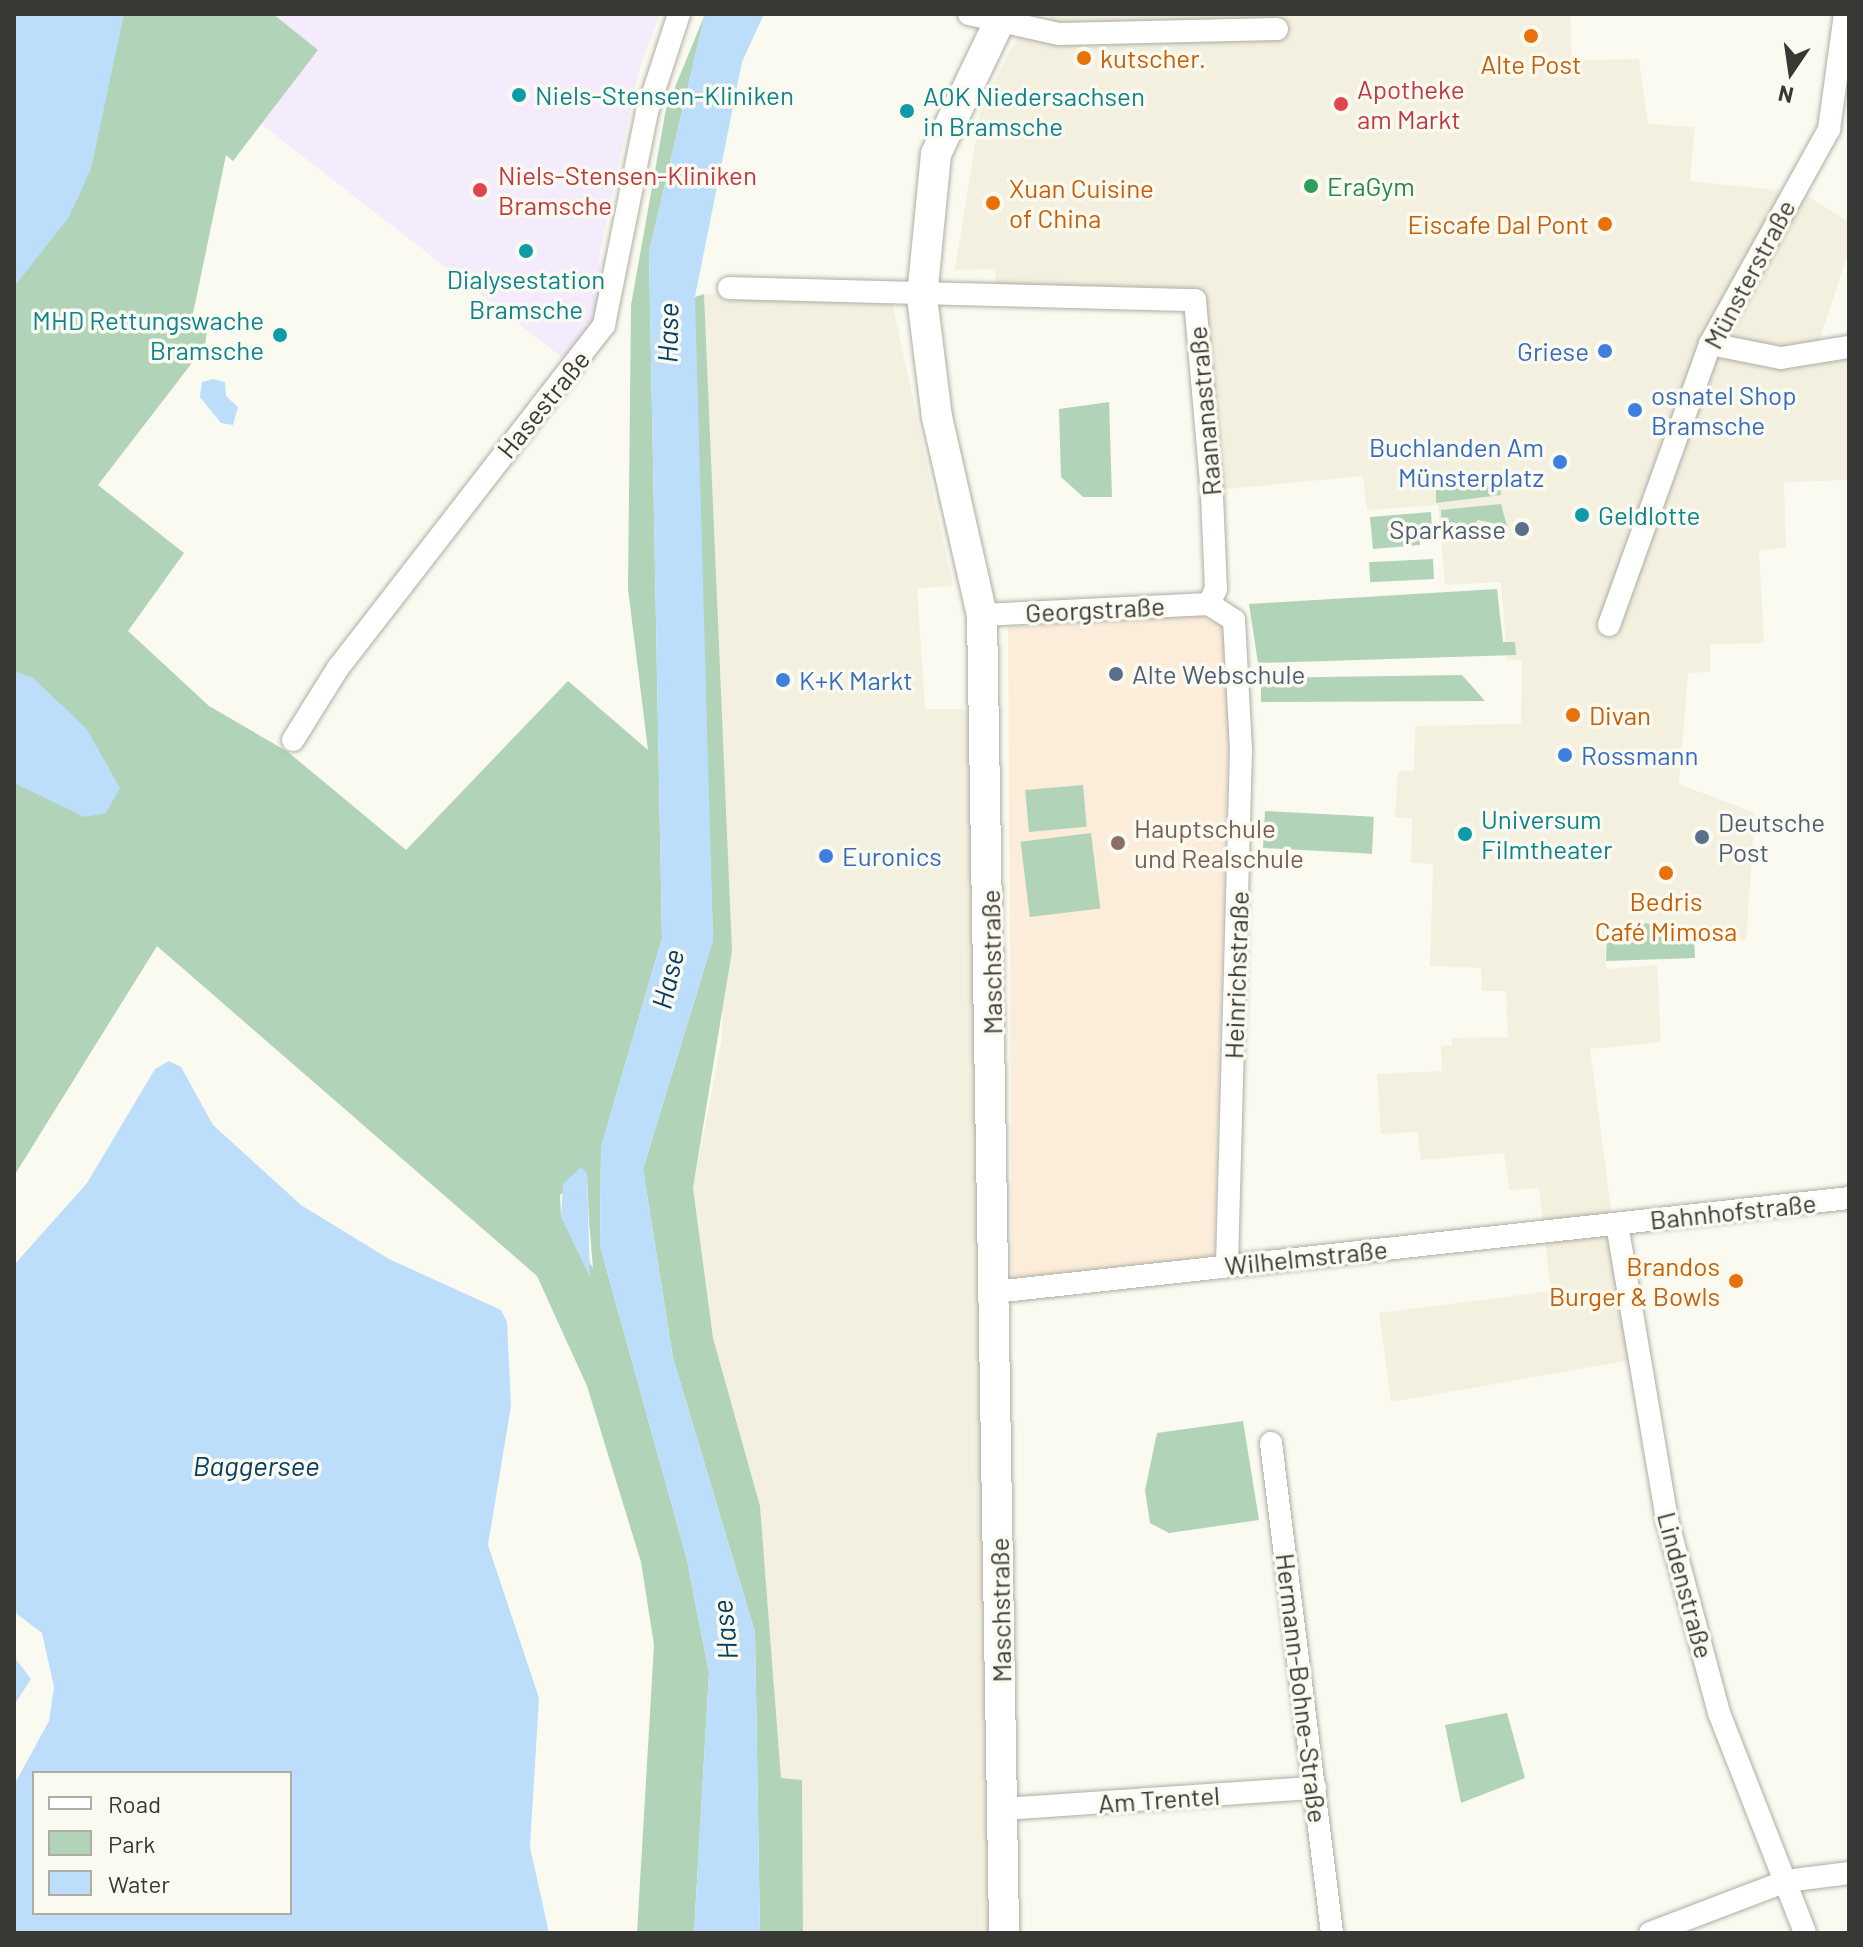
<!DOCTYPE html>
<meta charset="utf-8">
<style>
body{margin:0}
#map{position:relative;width:1863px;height:1947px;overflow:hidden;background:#fbfaf0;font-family:Barlow,sans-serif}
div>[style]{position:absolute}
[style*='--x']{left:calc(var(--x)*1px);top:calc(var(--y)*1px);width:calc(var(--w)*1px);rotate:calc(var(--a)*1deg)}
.built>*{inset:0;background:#f3f0df}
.education>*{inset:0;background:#fcedda}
.medical>*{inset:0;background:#f4ebfc}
.green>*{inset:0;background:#b1d3b7;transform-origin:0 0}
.water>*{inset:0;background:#bcdefb}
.roads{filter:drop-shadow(0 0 2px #aeada4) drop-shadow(0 0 2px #aeada4)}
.street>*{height:22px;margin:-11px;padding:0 11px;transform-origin:11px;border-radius:11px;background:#fff}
.secondary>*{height:30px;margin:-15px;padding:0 15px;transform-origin:15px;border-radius:15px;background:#fff}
.dots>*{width:22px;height:22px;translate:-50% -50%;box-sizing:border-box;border:4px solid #fbfaf0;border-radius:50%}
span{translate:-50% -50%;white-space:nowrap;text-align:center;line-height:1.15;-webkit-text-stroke:7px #fbfaf0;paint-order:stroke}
.food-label{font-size:26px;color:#c56008}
.left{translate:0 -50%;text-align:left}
.right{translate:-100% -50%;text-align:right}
.health-label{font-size:26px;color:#be3a42}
.culture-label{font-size:26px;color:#0d838f}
.leisure-label{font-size:26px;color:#27864d}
.street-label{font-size:26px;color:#383834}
.shop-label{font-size:26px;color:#366cbe}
.service-label{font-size:26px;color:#4e5e75}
.education-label{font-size:26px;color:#785e54}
.water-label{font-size:28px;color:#063e64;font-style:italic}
.frame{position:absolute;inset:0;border:16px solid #383834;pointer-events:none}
.legend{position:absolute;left:32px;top:1771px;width:260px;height:144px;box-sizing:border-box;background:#fbfaf0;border:2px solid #adaca5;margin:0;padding:10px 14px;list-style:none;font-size:24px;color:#383834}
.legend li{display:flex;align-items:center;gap:16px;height:40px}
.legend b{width:40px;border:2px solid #adaca5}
.north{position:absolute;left:1751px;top:32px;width:80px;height:80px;-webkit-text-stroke:6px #fbfaf0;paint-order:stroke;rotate:193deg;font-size:22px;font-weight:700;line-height:32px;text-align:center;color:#383834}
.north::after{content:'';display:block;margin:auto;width:28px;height:36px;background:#383834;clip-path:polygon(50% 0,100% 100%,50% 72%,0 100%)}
</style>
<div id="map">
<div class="built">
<div style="clip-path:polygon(1052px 14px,1570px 14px,1572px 60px,1639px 59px,1648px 124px,1695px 127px,1690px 181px,1803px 193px,1849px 222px,1849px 250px,1816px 351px,1849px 350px,1849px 480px,1784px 482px,1786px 548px,1759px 550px,1764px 643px,1710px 644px,1710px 672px,1688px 673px,1679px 784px,1755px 813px,1746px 941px,1604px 931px,1606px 969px,1657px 965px,1661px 1042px,1590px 1049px,1631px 1360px,1391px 1402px,1379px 1313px,1551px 1291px,1539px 1188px,1509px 1190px,1504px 1153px,1421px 1160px,1417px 1132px,1381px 1134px,1377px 1074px,1442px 1071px,1441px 1046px,1452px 1045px,1452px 1038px,1508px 1037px,1506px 991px,1482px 991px,1481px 968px,1430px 966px,1433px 864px,1411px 863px,1412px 819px,1395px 817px,1398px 771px,1414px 770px,1415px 726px,1521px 724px,1522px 661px,1507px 659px,1501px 582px,1445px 585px,1438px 505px,1367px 510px,1363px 476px,1216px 490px,1197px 294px,996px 289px,995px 269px,955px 270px,981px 107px,1018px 36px,1041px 38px)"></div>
<div style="clip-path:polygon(704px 294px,892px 301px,953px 586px,917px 588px,925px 709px,971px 709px,989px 1933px,803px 1933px,802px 1781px,781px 1779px,760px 1506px,713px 1338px,693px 1188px,722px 1039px,725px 807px)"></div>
</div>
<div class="education">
<div style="clip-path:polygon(1195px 613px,1222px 625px,1229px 705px,1214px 1257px,1012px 1278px,1008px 628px)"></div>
</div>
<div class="medical">
<div style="clip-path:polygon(273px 14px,660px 14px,640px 67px,599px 257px,604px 325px,564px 359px,261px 124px,317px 50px)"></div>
</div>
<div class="green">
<div style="clip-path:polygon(evenodd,14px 14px,273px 14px,318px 50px,233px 161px,226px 155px,191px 323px,207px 330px,205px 346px,98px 485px,184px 553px,128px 631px,209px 706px,288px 752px,406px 850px,568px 681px,648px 750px,628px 589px,631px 305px,666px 109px,705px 14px,649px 252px,662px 938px,601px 1147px,600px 1246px,687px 1560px,709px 1673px,694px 1933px,637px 1933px,654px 1645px,641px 1562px,587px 1386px,537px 1276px,157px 946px,14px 1176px,14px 14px,587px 1174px,589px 1221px,593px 1268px,561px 1217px,560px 1195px,587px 1174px)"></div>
<div style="clip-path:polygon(704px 294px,732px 951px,693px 1188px,713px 1338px,760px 1506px,781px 1778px,802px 1780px,803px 1933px,760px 1933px,755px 1632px,673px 1358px,643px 1169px,713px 940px,694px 365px,695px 297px)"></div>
<div style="clip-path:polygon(1109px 402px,1112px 497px,1083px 497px,1061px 477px,1059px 409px)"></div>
<div style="clip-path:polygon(1500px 485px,1501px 495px,1436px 503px,1436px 490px)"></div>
<div style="clip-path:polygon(1501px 504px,1507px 526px,1478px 520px,1470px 531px,1442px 532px,1441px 510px)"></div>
<div style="clip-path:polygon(1431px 512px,1432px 530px,1419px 532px,1420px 545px,1373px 549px,1370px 517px)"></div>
<div style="left:1433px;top:559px;width:20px;height:64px;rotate:87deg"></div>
<div style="clip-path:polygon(1497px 589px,1503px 642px,1515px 642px,1516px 655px,1258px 663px,1249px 604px)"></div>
<div style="clip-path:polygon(1462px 675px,1485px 701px,1261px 702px,1261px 678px)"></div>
<div style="left:1083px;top:785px;width:42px;height:58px;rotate:85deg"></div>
<div style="left:1265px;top:811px;width:109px;height:37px;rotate:3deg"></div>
<div style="left:1091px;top:833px;width:76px;height:71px;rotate:83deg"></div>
<div style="clip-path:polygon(1635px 923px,1673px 925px,1674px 935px,1694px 936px,1695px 958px,1606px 961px,1607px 931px,1634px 933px)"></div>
<div style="clip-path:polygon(1243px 1421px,1259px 1520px,1169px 1533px,1150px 1523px,1145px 1490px,1157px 1433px)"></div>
<div style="clip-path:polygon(1507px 1713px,1525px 1778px,1461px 1803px,1445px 1725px)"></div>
</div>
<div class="water">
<div style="clip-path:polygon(14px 14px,124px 14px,91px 169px,69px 217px,14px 287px)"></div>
<div style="clip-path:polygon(705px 14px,764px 14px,742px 62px,695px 297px,713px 940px,643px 1169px,673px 1358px,755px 1632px,760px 1933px,694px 1933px,709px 1673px,687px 1560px,600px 1246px,601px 1147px,662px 938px,649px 252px)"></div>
<div style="clip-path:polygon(213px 379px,225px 382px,226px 396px,238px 407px,233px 425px,221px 423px,200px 397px,202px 382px)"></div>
<div style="clip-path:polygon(14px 671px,33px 678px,86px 728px,120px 788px,106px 813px,84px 817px,14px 783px)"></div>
<div style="clip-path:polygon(evenodd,169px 1061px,181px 1067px,213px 1125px,301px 1205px,389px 1259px,501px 1310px,507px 1322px,511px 1406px,488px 1545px,539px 1698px,530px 1847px,549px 1933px,14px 1933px,14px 1785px,49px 1721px,54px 1687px,42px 1633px,17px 1614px,14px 1601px,14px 1265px,87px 1183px,155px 1069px,169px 1061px,290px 1773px,290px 1913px,34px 1913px,34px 1773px,290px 1773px)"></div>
<div style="clip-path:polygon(581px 1167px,587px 1173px,590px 1277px,561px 1217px,563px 1184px)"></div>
<div style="clip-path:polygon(14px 1657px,31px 1679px,14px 1705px)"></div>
</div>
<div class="roads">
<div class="street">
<div style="--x:969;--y:14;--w:92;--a:12.5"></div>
<div style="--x:1059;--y:34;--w:218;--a:-1.3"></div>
<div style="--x:729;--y:288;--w:466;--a:1.5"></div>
<div style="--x:1195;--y:300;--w:196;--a:85"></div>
<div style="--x:1212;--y:495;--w:94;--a:87.6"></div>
<div style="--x:1216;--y:589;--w:17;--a:115"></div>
<div style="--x:1710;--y:344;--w:72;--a:11.2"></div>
<div style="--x:1781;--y:358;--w:69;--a:-9.2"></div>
<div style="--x:982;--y:615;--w:227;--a:-2.8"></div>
<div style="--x:1209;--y:604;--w:30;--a:33"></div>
<div style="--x:1234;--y:620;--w:130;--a:86.9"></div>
<div style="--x:1241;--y:750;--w:514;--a:91.56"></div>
<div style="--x:1609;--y:625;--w:299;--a:-70.2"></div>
<div style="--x:1710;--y:344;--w:246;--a:-61"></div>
<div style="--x:1829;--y:129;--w:116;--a:-82.1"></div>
<div style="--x:293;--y:740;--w:85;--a:-58"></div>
<div style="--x:338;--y:668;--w:434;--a:-52.2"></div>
<div style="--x:604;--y:325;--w:217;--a:-78.6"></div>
<div style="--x:647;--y:112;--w:103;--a:-71.9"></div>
<div style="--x:1617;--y:1224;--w:300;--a:80.4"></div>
<div style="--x:1667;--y:1520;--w:200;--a:74.9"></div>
<div style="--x:1719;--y:1713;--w:236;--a:68.6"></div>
<div style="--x:995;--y:1292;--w:859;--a:-6.28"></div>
<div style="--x:1271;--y:1443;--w:494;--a:82.9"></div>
<div style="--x:1003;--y:1809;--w:313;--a:-3.9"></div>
<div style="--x:1650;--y:1933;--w:146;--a:-20.9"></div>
<div style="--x:1786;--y:1881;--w:64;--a:-7.2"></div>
</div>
<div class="secondary">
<div style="--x:1003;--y:14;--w:155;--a:115.6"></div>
<div style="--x:936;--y:154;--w:144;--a:95.6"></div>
<div style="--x:922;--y:297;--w:121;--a:82.9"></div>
<div style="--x:937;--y:417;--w:203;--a:77.2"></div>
<div style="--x:982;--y:615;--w:1318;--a:89.04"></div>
</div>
</div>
<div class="dots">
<div style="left:1531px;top:36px;background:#e8710a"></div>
<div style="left:1084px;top:58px;background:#e8710a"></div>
<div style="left:519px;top:95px;background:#0f9aa8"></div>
<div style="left:1341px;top:104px;background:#e0444e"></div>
<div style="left:907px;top:111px;background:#0f9aa8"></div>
<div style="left:1311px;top:186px;background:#2e9e5b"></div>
<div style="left:480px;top:190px;background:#e0444e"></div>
<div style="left:993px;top:203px;background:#e8710a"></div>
<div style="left:1605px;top:224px;background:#e8710a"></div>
<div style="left:526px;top:251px;background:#0f9aa8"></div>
<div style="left:280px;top:335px;background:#0f9aa8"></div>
<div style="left:1605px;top:351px;background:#3f7fe0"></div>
<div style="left:1635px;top:410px;background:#3f7fe0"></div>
<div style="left:1560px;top:462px;background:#3f7fe0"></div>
<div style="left:1582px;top:515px;background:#0f9aa8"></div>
<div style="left:1522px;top:529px;background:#5c6f8a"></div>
<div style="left:1116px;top:674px;background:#5c6f8a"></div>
<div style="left:783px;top:680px;background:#3f7fe0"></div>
<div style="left:1573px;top:715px;background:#e8710a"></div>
<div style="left:1565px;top:755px;background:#3f7fe0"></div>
<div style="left:1465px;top:834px;background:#0f9aa8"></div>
<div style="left:1702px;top:837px;background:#5c6f8a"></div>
<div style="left:1118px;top:843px;background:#8d6e63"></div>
<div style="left:826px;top:856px;background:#3f7fe0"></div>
<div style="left:1666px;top:873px;background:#e8710a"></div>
<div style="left:1736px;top:1281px;background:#e8710a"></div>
</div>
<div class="food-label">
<span class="left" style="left:1100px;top:58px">kutscher.</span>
<span style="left:1531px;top:64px">Alte Post</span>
<span class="left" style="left:1009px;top:203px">Xuan Cuisine<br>of China</span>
<span class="right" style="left:1589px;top:224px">Eiscafe Dal Pont</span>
<span class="left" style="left:1589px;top:715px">Divan</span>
<span style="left:1666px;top:916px">Bedris<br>Café Mimosa</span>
<span class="right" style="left:1720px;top:1281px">Brandos<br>Burger &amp; Bowls</span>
</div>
<div class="health-label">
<span class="left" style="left:1357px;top:104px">Apotheke<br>am Markt</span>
<span class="left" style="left:498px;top:190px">Niels-Stensen-Kliniken<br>Bramsche</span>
</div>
<div class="culture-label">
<span class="left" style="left:535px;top:95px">Niels-Stensen-Kliniken</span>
<span class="left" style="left:923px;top:111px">AOK Niedersachsen<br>in Bramsche</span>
<span style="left:526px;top:294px">Dialysestation<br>Bramsche</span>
<span class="right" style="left:264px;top:335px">MHD Rettungswache<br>Bramsche</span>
<span class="left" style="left:1598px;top:515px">Geldlotte</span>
<span class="left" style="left:1481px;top:834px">Universum<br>Filmtheater</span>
</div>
<div class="leisure-label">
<span class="left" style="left:1327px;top:186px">EraGym</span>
</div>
<div class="street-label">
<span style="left:1749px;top:274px;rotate:-62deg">Münsterstraße</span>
<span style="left:543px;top:404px;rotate:-51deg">Hasestraße</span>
<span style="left:1204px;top:411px;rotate:-95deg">Raananastraße</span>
<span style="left:1095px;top:609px;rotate:-3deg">Georgstraße</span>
<span style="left:991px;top:962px;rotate:-91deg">Maschstraße</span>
<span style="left:1236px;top:975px;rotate:-88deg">Heinrichstraße</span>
<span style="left:1733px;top:1211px;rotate:-6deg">Bahnhofstraße</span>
<span style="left:1306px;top:1257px;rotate:-6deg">Wilhelmstraße</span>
<span style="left:1686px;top:1585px;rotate:75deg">Lindenstraße</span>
<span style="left:1000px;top:1610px;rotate:-91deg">Maschstraße</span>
<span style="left:1302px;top:1688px;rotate:83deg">Hermann-Bohne-Straße</span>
<span style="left:1159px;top:1799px;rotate:-4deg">Am Trentel</span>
</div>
<div class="shop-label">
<span class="right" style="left:1589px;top:351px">Griese</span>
<span class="left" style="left:1651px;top:410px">osnatel Shop<br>Bramsche</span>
<span class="right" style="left:1544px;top:462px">Buchlanden Am<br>Münsterplatz</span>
<span class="left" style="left:799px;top:680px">K+K Markt</span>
<span class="left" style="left:1581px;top:755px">Rossmann</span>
<span class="left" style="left:842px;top:856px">Euronics</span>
</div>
<div class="service-label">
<span class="right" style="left:1506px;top:529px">Sparkasse</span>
<span class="left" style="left:1132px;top:674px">Alte Webschule</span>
<span class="left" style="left:1718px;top:837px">Deutsche<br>Post</span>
</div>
<div class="education-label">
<span class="left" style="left:1134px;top:843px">Hauptschule<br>und Realschule</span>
</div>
<div class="water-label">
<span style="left:667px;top:333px;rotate:-89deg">Hase</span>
<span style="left:667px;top:979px;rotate:-77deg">Hase</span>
<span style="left:256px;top:1465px">Baggersee</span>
<span style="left:724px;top:1630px;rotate:-96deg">Hase</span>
</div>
<div class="frame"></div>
<ul class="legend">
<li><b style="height:10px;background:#fff"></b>Road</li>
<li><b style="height:22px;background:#b1d3b7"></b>Park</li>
<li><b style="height:22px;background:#bcdefb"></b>Water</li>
</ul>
<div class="north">N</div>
</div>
